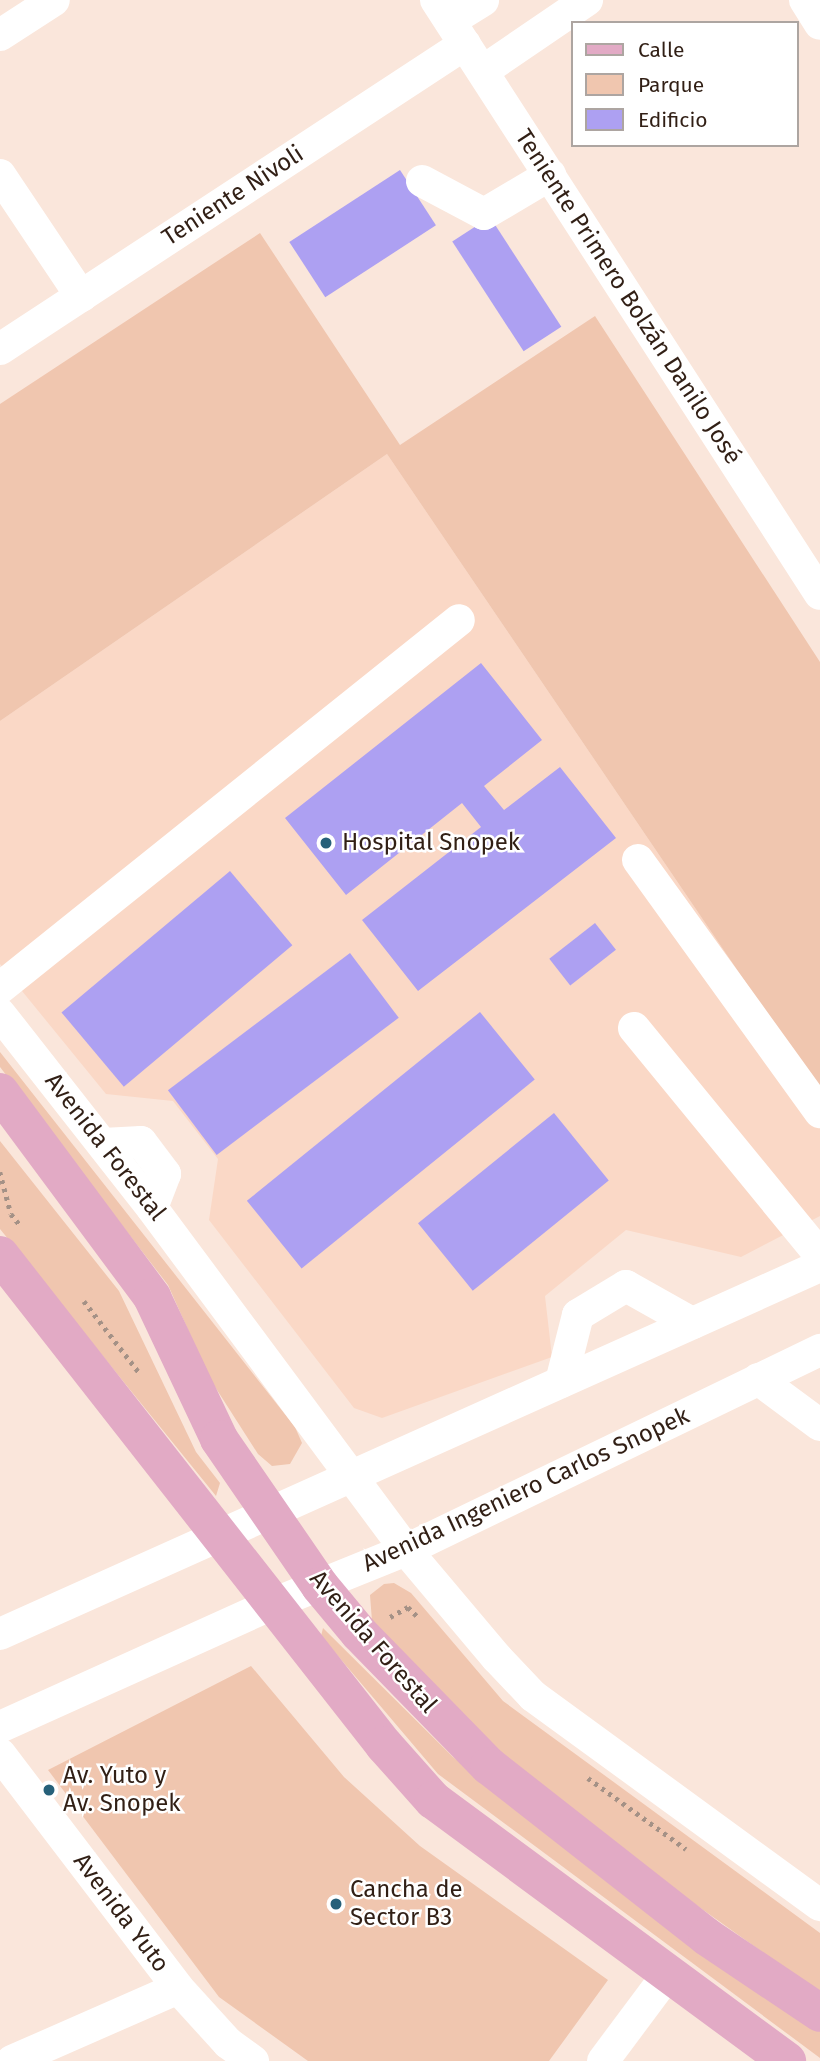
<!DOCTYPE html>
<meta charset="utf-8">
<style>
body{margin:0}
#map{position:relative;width:820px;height:2061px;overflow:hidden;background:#fae6db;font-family:"Fira Sans",sans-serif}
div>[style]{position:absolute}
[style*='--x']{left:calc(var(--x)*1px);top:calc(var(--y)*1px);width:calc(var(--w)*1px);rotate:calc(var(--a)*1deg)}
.built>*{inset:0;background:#fad8c6}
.green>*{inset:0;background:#f0c6af}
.building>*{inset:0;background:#ada0f2;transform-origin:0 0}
.path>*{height:4.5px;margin-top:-2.25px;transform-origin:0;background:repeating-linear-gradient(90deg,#a49186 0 3.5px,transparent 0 8.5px)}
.minor>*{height:32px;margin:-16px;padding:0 16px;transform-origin:16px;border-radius:16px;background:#fff}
.major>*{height:38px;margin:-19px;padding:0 19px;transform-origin:19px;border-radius:19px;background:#e2aac5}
.dots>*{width:19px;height:19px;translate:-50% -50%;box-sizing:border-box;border:4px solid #fff;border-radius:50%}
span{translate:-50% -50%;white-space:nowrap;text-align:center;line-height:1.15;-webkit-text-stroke:5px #fff;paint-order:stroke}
.street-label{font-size:24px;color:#311f15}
.poi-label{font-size:24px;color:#311f15}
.left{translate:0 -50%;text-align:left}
.legend{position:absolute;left:571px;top:21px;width:228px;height:126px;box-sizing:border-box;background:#fff;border:2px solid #ada5a1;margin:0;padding:9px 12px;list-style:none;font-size:21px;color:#311f15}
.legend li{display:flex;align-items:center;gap:14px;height:35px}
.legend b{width:35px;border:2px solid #ada5a1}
</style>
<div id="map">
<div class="built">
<div style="clip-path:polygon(387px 454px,820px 1092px,820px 1216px,741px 1257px,626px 1230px,545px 1296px,552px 1357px,382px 1418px,354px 1408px,209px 1220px,218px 1159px,173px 1101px,106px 1094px,0 964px,0 721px)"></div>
</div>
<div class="green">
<div style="clip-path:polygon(260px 233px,400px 445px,595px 316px,820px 662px,820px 1092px,387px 454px,0 721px,0 404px)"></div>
<div style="clip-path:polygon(0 1052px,295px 1427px,302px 1443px,290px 1464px,272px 1466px,258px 1454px,210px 1379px,168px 1285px,0 1067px)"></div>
<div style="clip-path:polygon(0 1141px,119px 1291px,196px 1452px,220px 1483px,216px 1496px,0 1229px)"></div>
<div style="clip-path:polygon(394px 1583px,411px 1593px,503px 1701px,820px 1933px,820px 1993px,671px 1887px,499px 1754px,372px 1621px,370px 1595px,384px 1584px)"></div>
<div style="clip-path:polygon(323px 1628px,453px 1757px,671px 1928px,820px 2031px,820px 2058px,438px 1774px,321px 1636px)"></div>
<div style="clip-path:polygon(251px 1666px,344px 1777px,420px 1846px,608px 1980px,549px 2061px,308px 2061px,219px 1997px,48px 1770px)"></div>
</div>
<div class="building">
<div style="left:400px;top:170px;width:66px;height:132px;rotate:57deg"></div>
<div style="left:490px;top:217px;width:131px;height:45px;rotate:57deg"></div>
<div style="clip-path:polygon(481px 663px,542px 740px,484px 786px,504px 810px,560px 767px,616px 838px,418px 991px,362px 920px,481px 827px,462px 803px,346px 895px,285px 818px)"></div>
<div style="left:230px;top:871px;width:97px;height:220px;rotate:50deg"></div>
<div style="left:595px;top:923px;width:34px;height:58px;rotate:52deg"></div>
<div style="left:350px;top:953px;width:81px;height:228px;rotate:53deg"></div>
<div style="left:480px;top:1012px;width:87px;height:300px;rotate:51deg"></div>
<div style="left:554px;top:1113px;width:87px;height:175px;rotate:51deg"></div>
</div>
<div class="path">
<div style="--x:0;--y:1172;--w:43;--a:75.3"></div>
<div style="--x:11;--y:1214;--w:14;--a:51"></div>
<div style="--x:84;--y:1301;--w:93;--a:52.4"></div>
<div style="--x:390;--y:1617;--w:21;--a:-29"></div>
<div style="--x:408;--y:1607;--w:16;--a:45"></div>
<div style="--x:588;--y:1778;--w:121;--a:35.9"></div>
</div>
<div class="minor">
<div style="--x:436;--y:0;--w:707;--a:57.12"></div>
<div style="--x:805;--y:0;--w:28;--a:58"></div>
<div style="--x:450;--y:21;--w:39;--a:-32"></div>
<div style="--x:0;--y:35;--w:64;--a:-32.9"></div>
<div style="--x:483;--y:71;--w:126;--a:-34.3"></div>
<div style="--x:0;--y:175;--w:146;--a:56.2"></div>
<div style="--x:422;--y:181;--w:70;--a:28"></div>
<div style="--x:484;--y:214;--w:77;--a:-30.6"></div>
<div style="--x:0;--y:349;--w:556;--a:-33.26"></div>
<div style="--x:638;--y:860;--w:311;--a:54.2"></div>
<div style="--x:0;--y:988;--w:588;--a:-38.72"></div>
<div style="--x:0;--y:1014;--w:246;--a:51.9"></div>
<div style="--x:152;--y:1208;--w:426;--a:53.4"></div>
<div style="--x:406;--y:1550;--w:141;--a:49.9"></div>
<div style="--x:497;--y:1658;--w:52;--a:46.5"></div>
<div style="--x:533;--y:1696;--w:355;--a:36.1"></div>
<div style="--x:634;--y:1028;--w:293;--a:50.7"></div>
<div style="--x:103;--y:1144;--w:38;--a:-3"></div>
<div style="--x:141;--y:1142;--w:40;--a:53"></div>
<div style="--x:165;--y:1174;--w:36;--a:111"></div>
<div style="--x:758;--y:1379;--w:77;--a:36.6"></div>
<div style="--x:561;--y:1382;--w:69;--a:-75.8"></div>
<div style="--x:578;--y:1315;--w:56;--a:-31.1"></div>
<div style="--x:626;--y:1286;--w:76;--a:29.3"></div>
<div style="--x:0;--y:1634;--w:899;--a:-24.17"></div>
<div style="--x:0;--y:1727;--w:302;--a:-24.3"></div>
<div style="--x:275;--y:1603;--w:141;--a:-22"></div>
<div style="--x:406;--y:1550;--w:460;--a:-25.8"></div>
<div style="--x:0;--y:1754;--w:294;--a:52.7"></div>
<div style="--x:178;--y:1988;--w:74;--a:47.7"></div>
<div style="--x:228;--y:2043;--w:31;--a:36"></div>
<div style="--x:12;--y:2061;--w:181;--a:-23.7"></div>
<div style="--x:603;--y:2061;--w:107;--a:-53.3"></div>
</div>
<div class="major">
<div style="--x:0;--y:1092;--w:255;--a:53.4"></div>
<div style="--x:152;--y:1297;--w:157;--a:64.7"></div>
<div style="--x:219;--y:1439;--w:178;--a:55.5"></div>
<div style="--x:320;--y:1586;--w:61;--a:50.3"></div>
<div style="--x:359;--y:1633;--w:186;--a:45.7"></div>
<div style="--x:489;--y:1766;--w:277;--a:38.1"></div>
<div style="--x:707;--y:1937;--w:136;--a:33.9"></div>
<div style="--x:0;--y:1255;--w:623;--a:51.92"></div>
<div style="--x:384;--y:1745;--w:74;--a:48.3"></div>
<div style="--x:433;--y:1800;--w:440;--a:36.4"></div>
</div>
<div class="dots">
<div style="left:326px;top:843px;background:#266079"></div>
<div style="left:49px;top:1790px;background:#266079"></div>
<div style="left:336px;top:1904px;background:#266079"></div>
</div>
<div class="street-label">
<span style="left:233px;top:196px;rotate:-33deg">Teniente Nivoli</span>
<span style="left:628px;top:297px;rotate:57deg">Teniente Primero Bolzán Danilo José</span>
<span style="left:105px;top:1147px;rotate:52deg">Avenida Forestal</span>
<span style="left:526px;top:1490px;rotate:-25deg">Avenida Ingeniero Carlos Snopek</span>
<span style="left:373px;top:1642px;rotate:49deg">Avenida Forestal</span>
<span style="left:121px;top:1913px;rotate:53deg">Avenida Yuto</span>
</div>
<div class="poi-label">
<span class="left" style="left:342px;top:843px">Hospital Snopek</span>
<span class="left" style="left:63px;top:1790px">Av. Yuto y<br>Av. Snopek</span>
<span class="left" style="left:350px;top:1904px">Cancha de<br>Sector B3</span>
</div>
<ul class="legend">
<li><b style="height:9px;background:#e2aac5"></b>Calle</li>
<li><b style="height:19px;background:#f0c6af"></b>Parque</li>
<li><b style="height:19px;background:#ada0f2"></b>Edificio</li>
</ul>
</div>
